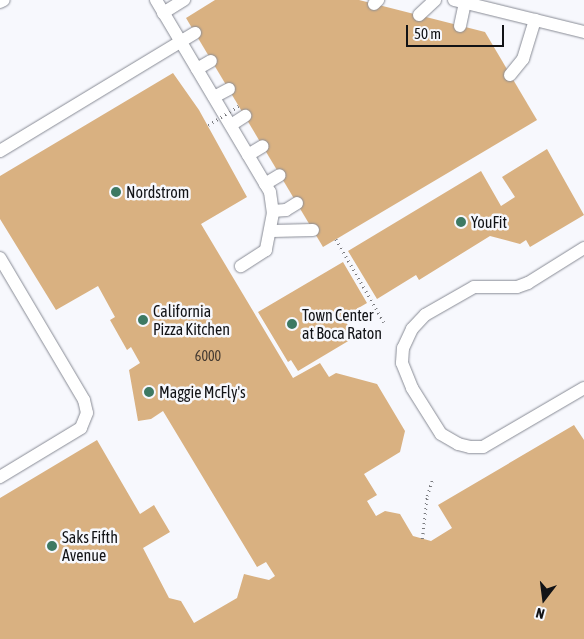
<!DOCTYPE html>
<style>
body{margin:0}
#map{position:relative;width:584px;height:639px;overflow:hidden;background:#f7f8fd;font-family:"Asap Condensed",sans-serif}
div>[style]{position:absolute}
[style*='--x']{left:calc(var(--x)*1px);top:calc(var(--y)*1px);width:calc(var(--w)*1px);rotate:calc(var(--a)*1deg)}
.building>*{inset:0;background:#d9b181}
.path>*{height:2.5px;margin-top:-1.25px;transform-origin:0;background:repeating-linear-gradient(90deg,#7b7c80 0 1px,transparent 0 5px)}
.roads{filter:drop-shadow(0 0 1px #888b95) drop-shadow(0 0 1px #888b95)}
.minor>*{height:12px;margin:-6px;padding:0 6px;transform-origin:6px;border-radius:6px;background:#fff}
.path-bridge>*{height:2.5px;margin-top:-1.25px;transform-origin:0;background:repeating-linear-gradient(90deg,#7b7c80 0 1px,transparent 0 5px)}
.dots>*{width:14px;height:14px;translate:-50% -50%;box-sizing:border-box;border:2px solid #f7f8fd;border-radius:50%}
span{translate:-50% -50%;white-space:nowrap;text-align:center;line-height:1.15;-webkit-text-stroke:5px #f7f8fd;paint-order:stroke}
.number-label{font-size:14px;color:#443a31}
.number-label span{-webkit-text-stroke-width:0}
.poi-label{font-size:16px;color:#121316}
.left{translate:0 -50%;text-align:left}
.north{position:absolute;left:519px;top:574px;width:50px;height:50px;-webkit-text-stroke:4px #f7f8fd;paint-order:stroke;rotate:195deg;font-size:14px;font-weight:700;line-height:20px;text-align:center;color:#121316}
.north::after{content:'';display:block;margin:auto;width:18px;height:22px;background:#121316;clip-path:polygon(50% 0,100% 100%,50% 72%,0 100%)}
.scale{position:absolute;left:406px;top:25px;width:98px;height:22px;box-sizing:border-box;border:2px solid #121316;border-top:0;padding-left:6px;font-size:15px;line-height:18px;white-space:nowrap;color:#121316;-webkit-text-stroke:4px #f7f8fd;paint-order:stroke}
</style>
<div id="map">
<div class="building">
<div style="clip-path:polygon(215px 0,359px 0,485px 32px,537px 120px,323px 247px,186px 18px)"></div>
<div style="clip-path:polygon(173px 73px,199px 110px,247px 197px,201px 224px,293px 378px,320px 363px,329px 377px,336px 373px,377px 384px,405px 431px,400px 452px,364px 474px,377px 495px,367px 501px,376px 516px,385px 511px,400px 514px,413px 536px,431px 541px,452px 528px,438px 505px,574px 425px,584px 440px,584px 639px,0 639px,0 498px,97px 440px,140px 514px,154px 505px,170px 532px,143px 548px,169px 598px,181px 601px,194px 623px,237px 598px,244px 574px,269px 580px,275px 576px,266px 562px,257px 567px,163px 411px,151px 419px,138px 421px,129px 370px,140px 363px,131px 347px,127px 350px,110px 320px,115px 317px,98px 286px,56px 310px,0 219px,0 176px)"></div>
<div style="clip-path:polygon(547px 149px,584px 215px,530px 247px,526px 240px,520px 244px,490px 236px,419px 280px,416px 275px,377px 299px,348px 251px,481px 171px,501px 206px,515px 197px,502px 177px)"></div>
<div style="clip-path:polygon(343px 262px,367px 303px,343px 317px,355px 337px,298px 371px,291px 360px,288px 362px,258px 312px)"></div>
</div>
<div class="path">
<div style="--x:336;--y:239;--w:96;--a:60"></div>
<div style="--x:422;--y:539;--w:43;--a:-83.4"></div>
<div style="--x:427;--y:496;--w:19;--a:-72"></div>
</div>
<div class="roads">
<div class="minor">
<div style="--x:156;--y:0;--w:223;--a:59.3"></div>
<div style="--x:270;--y:192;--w:21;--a:82"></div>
<div style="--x:273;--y:213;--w:38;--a:101"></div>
<div style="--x:266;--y:250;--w:30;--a:147"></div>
<div style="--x:454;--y:0;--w:134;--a:13.8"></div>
<div style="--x:0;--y:2;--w:4;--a:-27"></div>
<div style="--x:374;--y:4;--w:6;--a:-45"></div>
<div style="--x:163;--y:13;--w:25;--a:-32"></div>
<div style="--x:419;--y:15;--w:22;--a:-43"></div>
<div style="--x:460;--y:26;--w:24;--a:-78"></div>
<div style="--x:197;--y:69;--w:16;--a:-30"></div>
<div style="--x:510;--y:75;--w:21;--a:-51"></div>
<div style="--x:523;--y:59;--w:41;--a:-72.9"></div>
<div style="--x:214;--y:97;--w:17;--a:-28"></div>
<div style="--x:231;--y:125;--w:17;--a:-33"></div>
<div style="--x:0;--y:151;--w:228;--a:-31.2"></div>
<div style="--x:248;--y:155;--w:17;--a:-31"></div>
<div style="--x:265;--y:184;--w:17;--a:-31"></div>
<div style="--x:273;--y:211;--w:13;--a:-4"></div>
<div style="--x:286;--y:210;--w:13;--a:-32"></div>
<div style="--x:272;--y:231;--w:41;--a:-1.4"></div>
<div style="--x:584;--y:248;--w:66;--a:148"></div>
<div style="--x:528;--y:283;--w:12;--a:160"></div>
<div style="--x:517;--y:287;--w:43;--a:180"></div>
<div style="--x:474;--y:287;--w:56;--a:150.3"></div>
<div style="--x:425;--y:315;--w:19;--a:133"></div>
<div style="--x:412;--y:329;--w:21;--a:115"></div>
<div style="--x:403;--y:348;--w:15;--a:94"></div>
<div style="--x:402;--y:363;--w:27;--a:68"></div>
<div style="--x:412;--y:388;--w:54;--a:57.8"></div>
<div style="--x:441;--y:434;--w:20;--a:30"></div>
<div style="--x:458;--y:444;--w:12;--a:14"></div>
<div style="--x:470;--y:447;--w:13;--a:0"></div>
<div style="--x:483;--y:447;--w:117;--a:-30.3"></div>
<div style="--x:0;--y:258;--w:165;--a:59.4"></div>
<div style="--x:84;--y:400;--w:13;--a:77"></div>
<div style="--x:87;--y:413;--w:16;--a:112"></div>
<div style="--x:81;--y:428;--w:95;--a:148.8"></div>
</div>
</div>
<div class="path-bridge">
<div style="--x:208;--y:125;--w:36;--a:-32"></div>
</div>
<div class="dots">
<div style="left:116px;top:192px;background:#3d7963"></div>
<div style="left:461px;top:222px;background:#3d7963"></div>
<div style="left:143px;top:320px;background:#3d7963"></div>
<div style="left:292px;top:324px;background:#3d7963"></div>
<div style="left:149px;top:392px;background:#3d7963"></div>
<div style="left:52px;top:546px;background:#3d7963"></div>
</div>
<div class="number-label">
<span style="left:208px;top:356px">6000</span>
</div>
<div class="poi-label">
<span class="left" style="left:126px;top:192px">Nordstrom</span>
<span class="left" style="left:471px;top:222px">YouFit</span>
<span class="left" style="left:153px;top:320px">California<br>Pizza Kitchen</span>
<span class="left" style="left:302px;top:324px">Town Center<br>at Boca Raton</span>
<span class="left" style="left:159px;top:392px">Maggie McFly's</span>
<span class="left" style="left:62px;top:546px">Saks Fifth<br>Avenue</span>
</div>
<div class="north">N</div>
<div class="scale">50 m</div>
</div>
